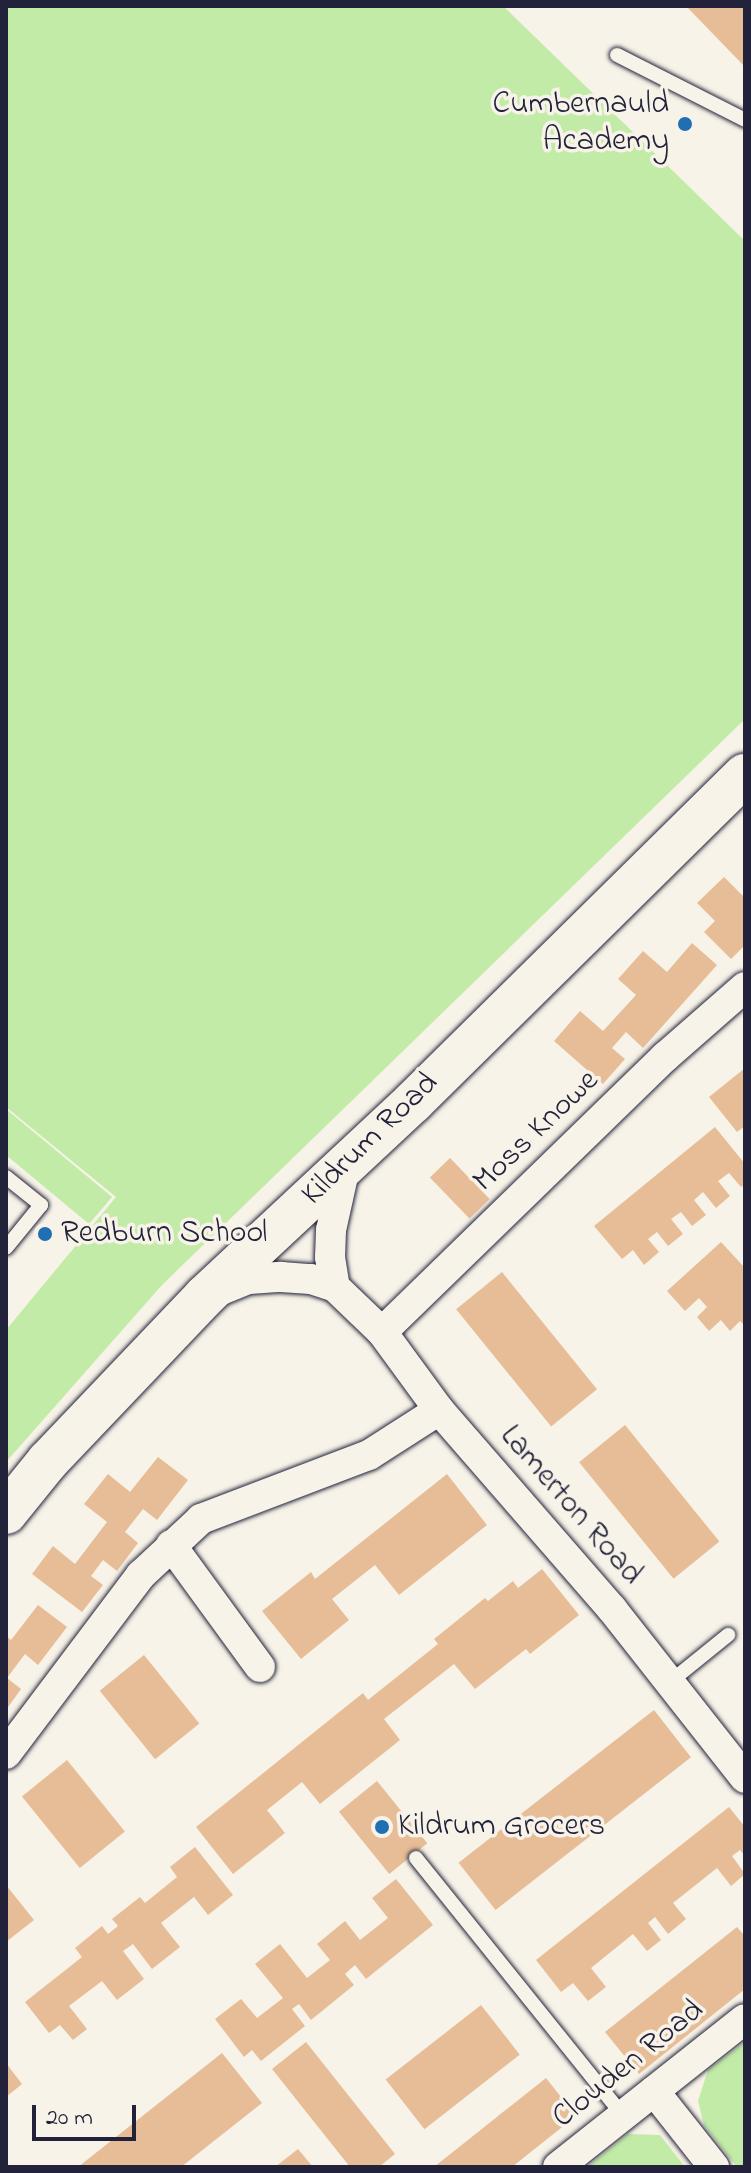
<!DOCTYPE html>
<style>
body{margin:0}
#map{position:relative;width:751px;height:2173px;overflow:hidden;background:#f7f3e8;font-family:"Indie Flower",sans-serif}
div>[style]{position:absolute}
[style*='--x']{left:calc(var(--x)*1px);top:calc(var(--y)*1px);width:calc(var(--w)*1px);rotate:calc(var(--a)*1deg)}
.green>*{inset:0;background:#c1eba7}
.building>*{inset:0;background:#e7bd97;transform-origin:0 0}
.roads{filter:drop-shadow(0 0 2px #22223b) drop-shadow(0 0 2px #22223b)}
.lane>*{height:14px;margin:-7px;padding:0 7px;transform-origin:7px;border-radius:7px;background:#f7f3e8}
.street>*{height:30px;margin:-15px;padding:0 15px;transform-origin:15px;border-radius:15px;background:#f7f3e8}
.secondary>*{height:42px;margin:-21px;padding:0 21px;transform-origin:21px;border-radius:21px;background:#f7f3e8}
.dots>*{width:22px;height:22px;translate:-50% -50%;box-sizing:border-box;border:4px solid #f7f3e8;border-radius:50%}
span{translate:-50% -50%;white-space:nowrap;text-align:center;line-height:1.15;-webkit-text-stroke:7px #f7f3e8;paint-order:stroke}
.poi-label{font-size:32px;color:#22223b}
.right{translate:-100% -50%;text-align:right}
.left{translate:0 -50%;text-align:left}
.street-label{font-size:32px;color:#22223b}
.frame{position:absolute;inset:0;border:8px solid #22223b;pointer-events:none}
.scale{position:absolute;left:32px;top:2105px;width:104px;height:36px;box-sizing:border-box;border:4px solid #22223b;border-top:0;padding-left:10px;font-size:24px;line-height:28px;white-space:nowrap;color:#22223b;-webkit-text-stroke:6px #f7f3e8;paint-order:stroke}
</style>
<div id="map">
<div class="green">
<div style="clip-path:polygon(6px 6px,503px 6px,745px 241px,745px 719px,162px 1285px,6px 1462px,6px 1330px,116px 1197px,6px 1107px)"></div>
<div style="clip-path:polygon(6px 1109px,112px 1197px,89px 1224px,6px 1155px)"></div>
<div style="clip-path:polygon(745px 2042px,745px 2167px,737px 2167px,704px 2125px,698px 2101px,708px 2070px)"></div>
<div style="clip-path:polygon(628px 2134px,660px 2135px,685px 2167px,587px 2167px)"></div>
</div>
<div class="building">
<div style="clip-path:polygon(686px 6px,745px 6px,745px 67px)"></div>
<div style="clip-path:polygon(724px 877px,743px 896px,745px 894px,745px 945px,731px 959px,704px 932px,715px 921px,697px 903px)"></div>
<div style="clip-path:polygon(692px 943px,717px 965px,643px 1048px,626px 1032px,612px 1048px,625px 1059px,603px 1084px,554px 1041px,580px 1011px,603px 1031px,636px 995px,618px 979px,643px 951px,667px 972px)"></div>
<div style="clip-path:polygon(745px 1068px,745px 1126px,737px 1132px,709px 1097px)"></div>
<div style="clip-path:polygon(715px 1127px,745px 1164px,745px 1184px,741px 1187px,729px 1173px,718px 1181px,730px 1196px,716px 1208px,703px 1192px,694px 1200px,706px 1215px,692px 1226px,681px 1212px,671px 1219px,683px 1234px,668px 1246px,657px 1232px,648px 1239px,659px 1252px,644px 1265px,633px 1250px,622px 1259px,594px 1226px)"></div>
<div style="left:450px;top:1158px;width:57px;height:28px;rotate:46deg"></div>
<div style="clip-path:polygon(721px 1242px,745px 1268px,745px 1326px,740px 1321px,730px 1331px,721px 1320px,709px 1331px,697px 1317px,707px 1307px,699px 1298px,685px 1311px,667px 1291px)"></div>
<div style="left:502px;top:1272px;width:151px;height:59px;rotate:51deg"></div>
<div style="left:625px;top:1425px;width:150px;height:59px;rotate:51deg"></div>
<div style="clip-path:polygon(158px 1457px,188px 1480px,157px 1520px,143px 1509px,125px 1532px,138px 1543px,117px 1571px,103px 1560px,91px 1576px,103px 1585px,82px 1612px,32px 1574px,53px 1546px,75px 1564px,107px 1522px,84px 1504px,108px 1474px,130px 1492px)"></div>
<div style="clip-path:polygon(447px 1474px,487px 1525px,399px 1595px,375px 1565px,332px 1599px,349px 1620px,301px 1659px,262px 1611px,311px 1572px,315px 1579px)"></div>
<div style="clip-path:polygon(542px 1569px,579px 1615px,530px 1654px,526px 1649px,475px 1689px,454px 1664px,384px 1719px,400px 1740px,320px 1804px,302px 1782px,267px 1810px,285px 1833px,233px 1874px,196px 1827px,363px 1693px,368px 1700px,438px 1644px,434px 1639px,485px 1598px,488px 1601px,513px 1581px,518px 1588px)"></div>
<div style="clip-path:polygon(38px 1605px,67px 1627px,38px 1665px,25px 1654px,7px 1678px,21px 1689px,6px 1710px,6px 1636px,11px 1640px)"></div>
<div style="left:144px;top:1655px;width:88px;height:57px;rotate:51deg"></div>
<div style="left:654px;top:1710px;width:60px;height:248px;rotate:52deg"></div>
<div style="left:67px;top:1760px;width:92px;height:58px;rotate:51deg"></div>
<div style="left:377px;top:1781px;width:80px;height:49px;rotate:51deg"></div>
<div style="clip-path:polygon(729px 1807px,745px 1827px,745px 1856px,740px 1850px,732px 1856px,745px 1874px,731px 1886px,717px 1868px,673px 1903px,686px 1919px,668px 1934px,655px 1917px,648px 1923px,661px 1940px,647px 1951px,633px 1934px,591px 1968px,606px 1987px,588px 2001px,573px 1983px,561px 1992px,536px 1960px)"></div>
<div style="clip-path:polygon(195px 1847px,233px 1895px,208px 1915px,194px 1897px,161px 1923px,180px 1947px,152px 1969px,133px 1944px,123px 1951px,144px 1979px,117px 2000px,102px 1981px,69px 2006px,87px 2029px,73px 2040px,60px 2025px,49px 2033px,25px 2002px,82px 1957px,75px 1948px,102px 1926px,108px 1934px,118px 1926px,112px 1919px,140px 1897px,145px 1903px,177px 1877px,170px 1867px)"></div>
<div style="clip-path:polygon(396px 1879px,433px 1925px,366px 1979px,355px 1965px,345px 1974px,354px 1985px,311px 2020px,299px 2004px,292px 2009px,305px 2026px,261px 2061px,252px 2050px,244px 2057px,215px 2019px,241px 1999px,257px 2018px,283px 1998px,255px 1964px,280px 1944px,307px 1978px,330px 1960px,317px 1944px,345px 1921px,360px 1940px,388px 1918px,372px 1898px)"></div>
<div style="clip-path:polygon(6px 1885px,34px 1920px,6px 1942px)"></div>
<div style="clip-path:polygon(737px 1927px,745px 1936px,745px 1989px,639px 2074px,605px 2032px)"></div>
<div style="left:481px;top:2005px;width:63px;height:121px;rotate:52deg"></div>
<div style="clip-path:polygon(306px 2042px,395px 2154px,379px 2167px,350px 2167px,272px 2069px)"></div>
<div style="clip-path:polygon(222px 2053px,262px 2103px,181px 2167px,78px 2167px)"></div>
<div style="clip-path:polygon(6px 2063px,22px 2084px,6px 2097px)"></div>
<div style="clip-path:polygon(546px 2078px,576px 2116px,512px 2167px,434px 2167px)"></div>
<div style="clip-path:polygon(298px 2149px,313px 2167px,275px 2167px)"></div>
</div>
<div class="roads">
<div class="lane">
<div style="--x:617;--y:55;--w:144;--a:26.9"></div>
<div style="--x:6;--y:1177;--w:45;--a:38.7"></div>
<div style="--x:41;--y:1205;--w:55;--a:129.1"></div>
<div style="--x:670;--y:1682;--w:75;--a:-39"></div>
<div style="--x:416;--y:1858;--w:330;--a:51.2"></div>
</div>
<div class="street">
<div style="--x:345;--y:1167;--w:65;--a:102.5"></div>
<div style="--x:331;--y:1230;--w:27;--a:92"></div>
<div style="--x:330;--y:1257;--w:30;--a:81"></div>
<div style="--x:335;--y:1287;--w:65;--a:43.8"></div>
<div style="--x:382;--y:1332;--w:97;--a:53.8"></div>
<div style="--x:439;--y:1410;--w:264;--a:49"></div>
<div style="--x:612;--y:1609;--w:215;--a:51.8"></div>
<div style="--x:216;--y:1292;--w:35;--a:-22"></div>
<div style="--x:249;--y:1279;--w:32;--a:-4"></div>
<div style="--x:281;--y:1277;--w:30;--a:4"></div>
<div style="--x:311;--y:1279;--w:25;--a:18"></div>
<div style="--x:382;--y:1332;--w:395;--a:-44.2"></div>
<div style="--x:665;--y:1057;--w:106;--a:-41.2"></div>
<div style="--x:171;--y:1545;--w:151;--a:53.9"></div>
<div style="--x:6;--y:1754;--w:224;--a:-53"></div>
<div style="--x:141;--y:1575;--w:82;--a:-43"></div>
<div style="--x:201;--y:1519;--w:180;--a:-20.9"></div>
<div style="--x:369;--y:1455;--w:83;--a:-32.7"></div>
<div style="--x:654;--y:2091;--w:97;--a:51.7"></div>
<div style="--x:558;--y:2167;--w:238;--a:-38.4"></div>
</div>
<div class="secondary">
<div style="--x:6;--y:1513;--w:67;--a:-51.1"></div>
<div style="--x:48;--y:1461;--w:228;--a:-46.4"></div>
<div style="--x:205;--y:1296;--w:284;--a:-43"></div>
<div style="--x:413;--y:1102;--w:466;--a:-44.6"></div>
</div>
</div>
<div class="dots">
<div style="left:685px;top:124px;background:#1f6fb2"></div>
<div style="left:45px;top:1234px;background:#1f6fb2"></div>
<div style="left:382px;top:1827px;background:#1f6fb2"></div>
</div>
<div class="poi-label">
<span class="right" style="left:669px;top:124px">Cumbernauld<br>Academy</span>
<span class="left" style="left:61px;top:1234px">Redburn School</span>
<span class="left" style="left:398px;top:1827px">Kildrum Grocers</span>
</div>
<div class="street-label">
<span style="left:537px;top:1132px;rotate:-44deg">Moss Knowe</span>
<span style="left:371px;top:1140px;rotate:-44deg">Kildrum Road</span>
<span style="left:570px;top:1506px;rotate:49deg">Lamerton Road</span>
<span style="left:629px;top:2065px;rotate:-39deg">Clouden Road</span>
</div>
<div class="frame"></div>
<div class="scale">20 m</div>
</div>
